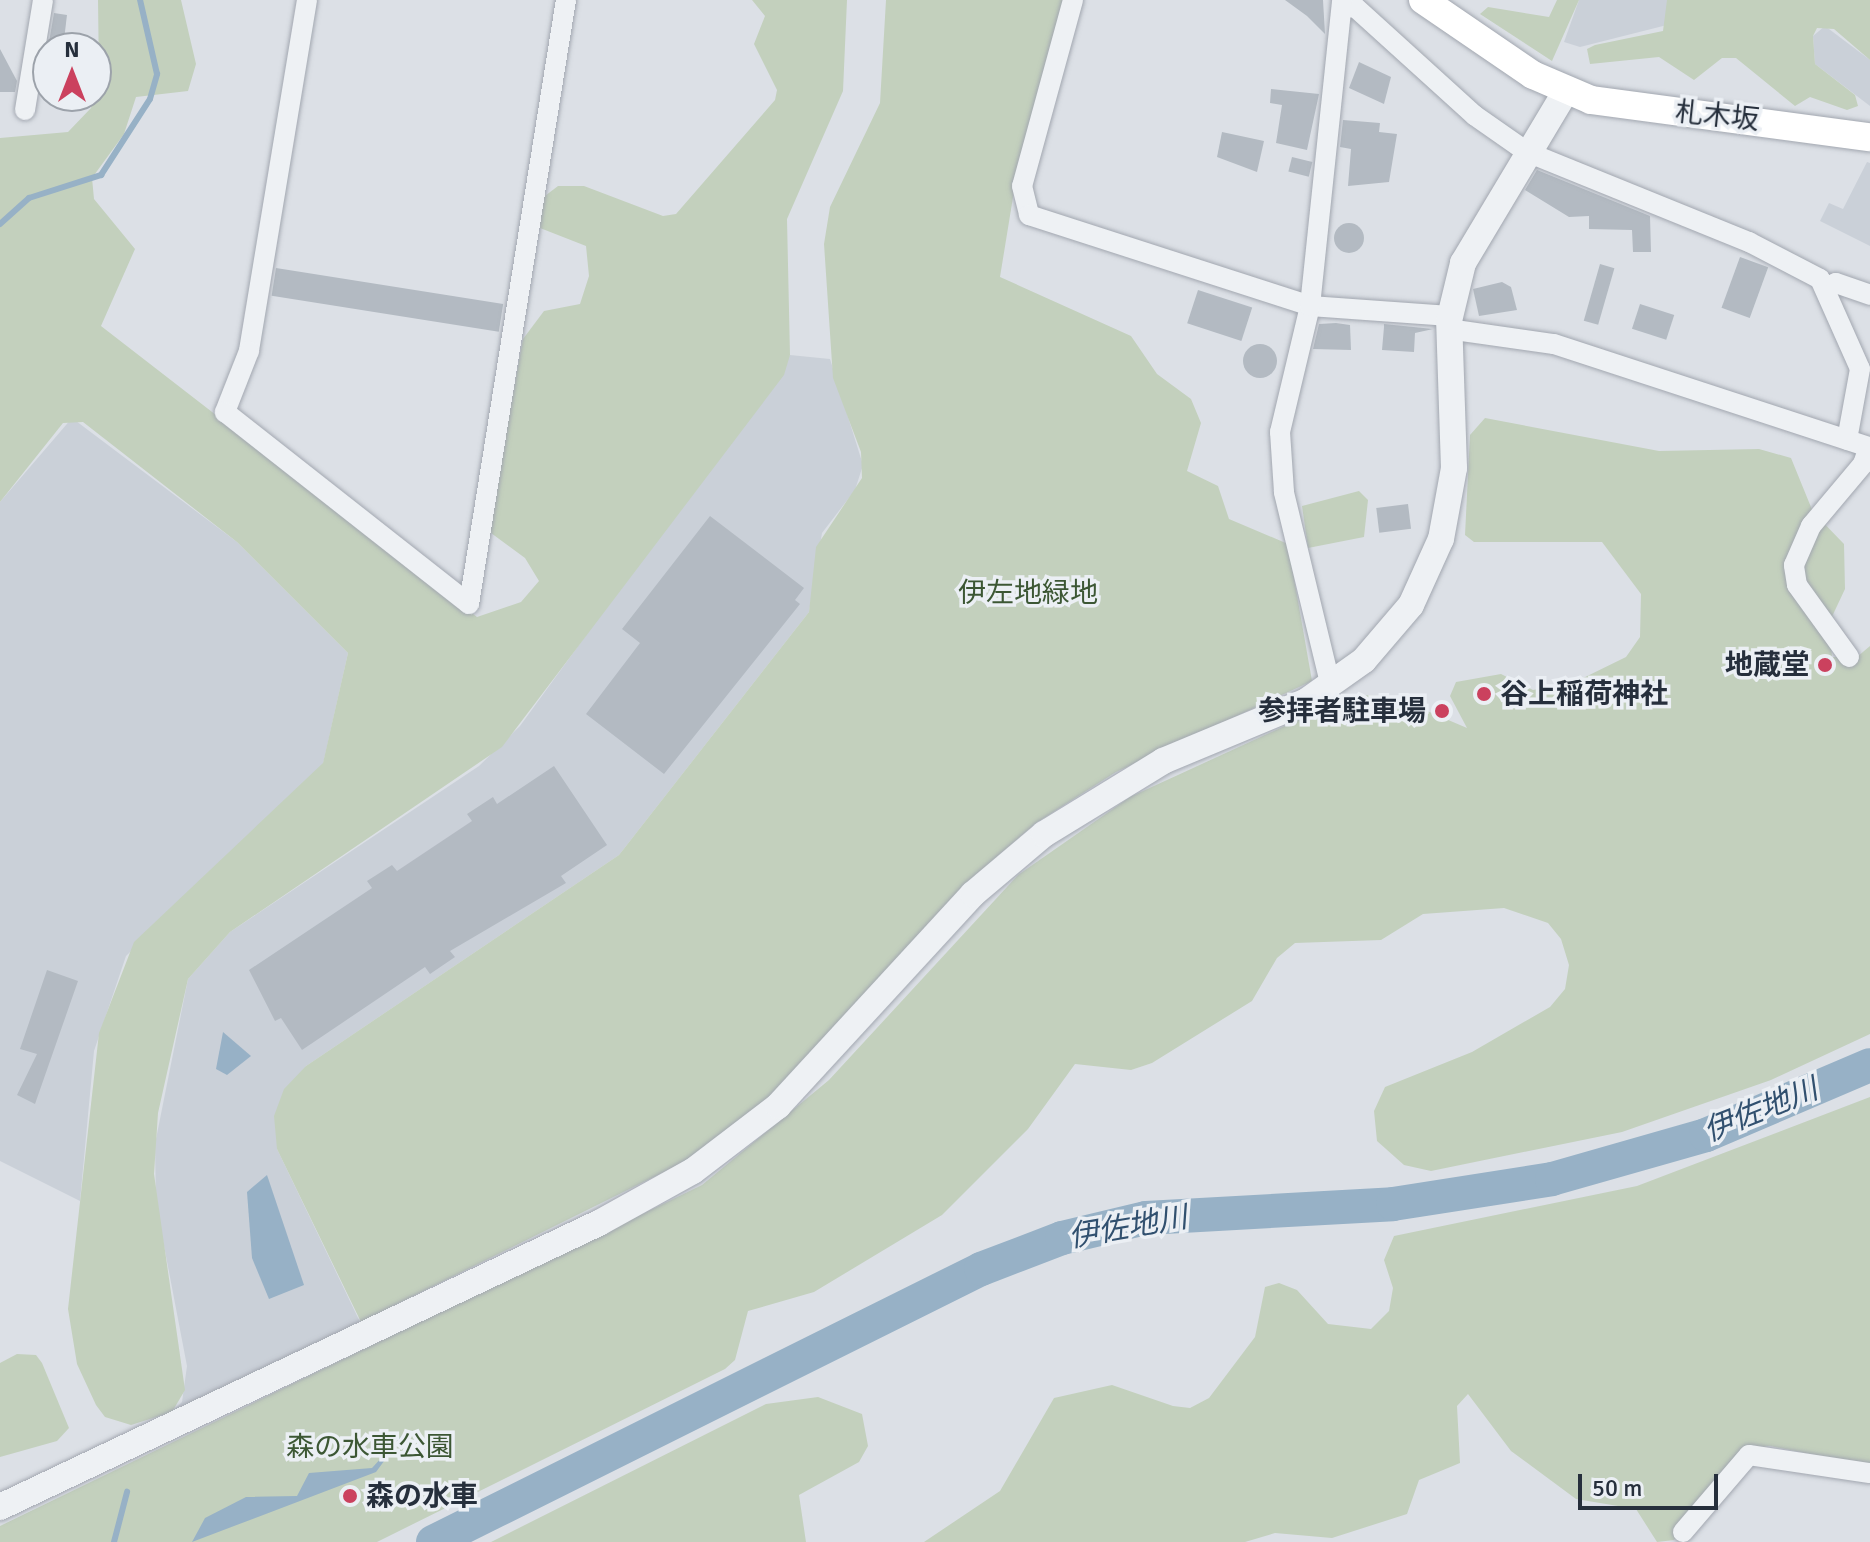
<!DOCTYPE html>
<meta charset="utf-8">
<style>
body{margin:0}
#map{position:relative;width:1870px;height:1542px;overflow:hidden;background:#dce0e6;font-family:Signika,"Noto Sans JP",sans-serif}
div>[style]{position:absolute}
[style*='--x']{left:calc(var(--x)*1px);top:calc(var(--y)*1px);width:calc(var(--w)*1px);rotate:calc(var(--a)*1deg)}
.built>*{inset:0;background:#cad0d8}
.green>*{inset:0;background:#c3d0bd}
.water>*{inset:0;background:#97b1c6}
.stream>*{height:6px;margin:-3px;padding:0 3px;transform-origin:3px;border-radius:3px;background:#97b1c6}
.river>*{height:34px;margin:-17px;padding:0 17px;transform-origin:17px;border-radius:17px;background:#97b1c6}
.building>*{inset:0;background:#b3bac2;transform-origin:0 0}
.round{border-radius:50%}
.roads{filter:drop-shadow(0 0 2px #a2a7b0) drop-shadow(0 0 2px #a2a7b0)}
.minor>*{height:20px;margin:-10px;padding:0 10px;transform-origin:10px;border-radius:10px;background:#eef1f4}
.tertiary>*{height:26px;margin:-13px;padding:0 13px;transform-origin:13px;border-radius:13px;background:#eef1f4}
.secondary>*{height:28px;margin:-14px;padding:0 14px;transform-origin:14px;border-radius:14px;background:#fff}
.dots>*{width:22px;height:22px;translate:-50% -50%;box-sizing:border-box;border:4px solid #ebeff4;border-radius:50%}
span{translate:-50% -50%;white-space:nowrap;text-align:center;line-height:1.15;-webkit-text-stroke:7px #ebeff4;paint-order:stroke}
.street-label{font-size:28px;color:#262f3c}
.park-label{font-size:28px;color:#3c5734}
.poi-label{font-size:28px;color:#262f3c;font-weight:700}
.right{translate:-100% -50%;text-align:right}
.left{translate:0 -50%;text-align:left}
.water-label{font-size:30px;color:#31506f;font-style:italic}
.north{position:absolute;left:32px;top:32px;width:80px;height:80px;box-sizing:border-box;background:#ebeff4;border:2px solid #9ca2aa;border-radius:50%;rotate:0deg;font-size:22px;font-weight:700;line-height:32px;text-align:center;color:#262f3c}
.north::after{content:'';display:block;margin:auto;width:28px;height:36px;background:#cb415e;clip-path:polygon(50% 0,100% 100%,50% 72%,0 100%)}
.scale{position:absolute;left:1578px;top:1474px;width:140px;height:36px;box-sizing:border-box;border:4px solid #262f3c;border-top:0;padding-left:10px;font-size:24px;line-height:28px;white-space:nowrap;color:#262f3c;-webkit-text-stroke:6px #ebeff4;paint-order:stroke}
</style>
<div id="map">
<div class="built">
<div style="clip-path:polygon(1579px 0,1667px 0,1667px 25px,1580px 47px,1564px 42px)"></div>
<div style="clip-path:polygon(1825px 26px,1870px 60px,1870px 106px,1815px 64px,1813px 36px)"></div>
<div style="clip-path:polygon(1867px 162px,1870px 163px,1870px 246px,1820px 221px,1829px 203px,1843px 209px)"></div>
<div style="clip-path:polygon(790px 355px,830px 359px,863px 465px,855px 490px,822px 533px,809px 612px,619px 855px,306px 1066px,277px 1149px,360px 1322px,172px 1412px,182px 1402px,187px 1366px,156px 1204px,155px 1144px,188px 979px,230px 932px,479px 766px,520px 726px)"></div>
<div style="clip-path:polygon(72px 418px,237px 542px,348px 653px,323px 764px,126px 956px,94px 1051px,80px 1201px,0 1161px,0 502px)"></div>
</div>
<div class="green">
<div style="clip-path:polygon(98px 0,181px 0,196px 64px,188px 91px,136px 97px,124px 134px,92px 178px,94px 199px,135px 249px,101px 326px,477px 617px,521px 602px,539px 581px,525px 558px,491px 533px,490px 518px,523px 339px,544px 311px,580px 304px,589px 276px,586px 246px,540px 228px,541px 199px,558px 186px,584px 186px,663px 216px,676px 214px,775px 100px,777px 90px,754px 44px,765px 16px,752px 0,847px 0,843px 91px,787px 219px,790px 355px,784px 375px,502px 747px,230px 932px,188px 979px,158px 1113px,154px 1174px,185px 1390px,172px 1412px,131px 1425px,105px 1417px,96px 1405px,77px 1364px,68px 1309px,99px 1033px,134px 942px,323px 763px,348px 653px,237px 542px,83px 422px,63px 423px,0 502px,0 138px,68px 132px,91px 108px,99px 78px)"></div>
<div style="clip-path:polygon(886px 0,1066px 0,1015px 185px,1000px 277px,1131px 336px,1157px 374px,1191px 399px,1201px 423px,1187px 471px,1218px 486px,1229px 519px,1288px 544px,1312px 681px,1116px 772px,1036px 823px,964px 885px,769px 1097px,686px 1161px,361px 1322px,277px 1149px,274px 1116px,284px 1089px,306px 1066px,619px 855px,809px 612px,816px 547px,862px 478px,861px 452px,833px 378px,824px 244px,830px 207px,880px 103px)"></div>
<div style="clip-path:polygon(1557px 0,1579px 0,1552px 61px,1480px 14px,1488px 7px,1549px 17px)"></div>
<div style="clip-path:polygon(1667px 0,1870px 0,1870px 60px,1834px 29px,1817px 28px,1813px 36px,1815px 64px,1855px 95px,1858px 106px,1847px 110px,1810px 97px,1795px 106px,1736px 58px,1722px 58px,1694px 80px,1659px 57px,1590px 64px,1587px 49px,1595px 45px,1663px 31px)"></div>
<div style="clip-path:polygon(1485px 418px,1659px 451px,1759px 449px,1791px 458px,1813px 512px,1844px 544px,1845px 589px,1829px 623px,1832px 657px,1857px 657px,1870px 646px,1870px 1034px,1771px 1080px,1622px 1132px,1431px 1171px,1404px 1165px,1377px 1141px,1374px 1111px,1385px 1087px,1472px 1052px,1550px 1007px,1565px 989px,1569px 965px,1561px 939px,1548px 923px,1504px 908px,1423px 914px,1381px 940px,1295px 943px,1277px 958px,1252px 1001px,1152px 1063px,1131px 1070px,1075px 1064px,1028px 1129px,942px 1215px,814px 1292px,748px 1311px,735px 1360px,725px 1369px,377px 1542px,0 1542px,0 1526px,702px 1185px,829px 1080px,1018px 875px,1130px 797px,1352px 695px,1392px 696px,1467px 728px,1450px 696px,1456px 682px,1501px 674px,1533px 690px,1575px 682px,1626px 657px,1640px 637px,1641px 594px,1602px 542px,1474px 542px,1465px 535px,1470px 435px)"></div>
<div style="clip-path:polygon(1359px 491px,1368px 500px,1364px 537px,1308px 548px,1302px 506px)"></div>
<div style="clip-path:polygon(1870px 1097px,1870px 1466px,1770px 1446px,1746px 1449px,1674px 1540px,1657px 1542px,1636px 1509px,1576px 1499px,1511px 1451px,1468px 1394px,1457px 1406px,1460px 1463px,1419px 1480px,1407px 1514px,1332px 1538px,1275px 1533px,1245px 1542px,924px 1542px,1000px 1491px,1054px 1398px,1112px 1385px,1173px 1406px,1190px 1408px,1209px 1398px,1255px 1337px,1265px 1287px,1279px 1283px,1297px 1290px,1328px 1324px,1371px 1329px,1389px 1311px,1393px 1288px,1384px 1260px,1394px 1236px,1637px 1186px)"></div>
<div style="clip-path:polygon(17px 1354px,36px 1355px,42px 1363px,69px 1428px,57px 1441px,0 1457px,0 1363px)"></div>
<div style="clip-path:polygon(818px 1397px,862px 1414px,868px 1446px,859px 1462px,799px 1495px,806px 1542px,491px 1542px,766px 1404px)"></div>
</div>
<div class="water">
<div style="clip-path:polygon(223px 1032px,251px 1056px,227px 1075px,216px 1069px)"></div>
<div style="clip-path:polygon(267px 1175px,304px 1285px,269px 1299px,252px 1258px,247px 1192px)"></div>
<div style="clip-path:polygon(407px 1430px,376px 1472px,192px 1542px,205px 1518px,246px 1497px,297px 1496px,309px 1473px,372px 1468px)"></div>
</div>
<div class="stream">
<div style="--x:0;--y:224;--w:39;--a:-42"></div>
<div style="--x:29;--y:198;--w:76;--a:-17.7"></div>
<div style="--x:101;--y:175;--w:90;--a:-57.2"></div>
<div style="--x:150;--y:99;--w:26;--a:-74"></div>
<div style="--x:157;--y:74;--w:76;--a:-102.9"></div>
<div style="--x:114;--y:1542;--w:52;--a:-75.4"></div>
</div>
<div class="river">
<div style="--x:433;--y:1542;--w:612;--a:-26.48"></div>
<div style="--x:981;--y:1269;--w:87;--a:-20.9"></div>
<div style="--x:1062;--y:1238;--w:86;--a:-13.4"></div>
<div style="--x:1146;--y:1218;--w:247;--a:-3.2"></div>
<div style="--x:1393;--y:1204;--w:161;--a:-8.9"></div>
<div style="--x:1552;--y:1179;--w:160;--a:-15.9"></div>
<div style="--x:1706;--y:1135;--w:178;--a:-23.1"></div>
</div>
<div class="building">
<div style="clip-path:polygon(1285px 0,1323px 0,1325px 34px,1307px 16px)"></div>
<div style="clip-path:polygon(54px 13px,67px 15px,63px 48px,48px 48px)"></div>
<div style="clip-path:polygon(0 49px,17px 81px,15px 92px,0 92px)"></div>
<div style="clip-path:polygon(1359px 62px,1391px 77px,1384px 104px,1349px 88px)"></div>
<div style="clip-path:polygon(1271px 89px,1319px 94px,1307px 150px,1276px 143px,1282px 105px,1270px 103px)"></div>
<div style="clip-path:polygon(1343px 120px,1380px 123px,1379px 132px,1397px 134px,1389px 182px,1348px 186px,1351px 149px,1340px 147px)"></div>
<div style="clip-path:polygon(1222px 132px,1264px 141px,1257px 172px,1217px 157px)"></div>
<div style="left:1292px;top:157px;width:21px;height:15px;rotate:14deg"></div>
<div style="clip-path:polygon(1537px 170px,1650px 216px,1651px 252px,1633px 252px,1632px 230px,1589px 229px,1589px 216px,1569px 217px,1525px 190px)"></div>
<div class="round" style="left:1334px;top:223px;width:30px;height:30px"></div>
<div style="left:1740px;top:257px;width:30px;height:54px;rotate:20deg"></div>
<div style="left:1600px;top:264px;width:15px;height:59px;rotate:16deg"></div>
<div style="left:276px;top:268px;width:230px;height:28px;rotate:9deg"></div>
<div style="clip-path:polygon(1502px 282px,1511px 287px,1517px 310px,1479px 316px,1473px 289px)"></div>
<div style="left:1198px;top:290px;width:57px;height:35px;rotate:18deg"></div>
<div style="left:1640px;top:304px;width:36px;height:26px;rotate:18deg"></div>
<div style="clip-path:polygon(1336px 323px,1350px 325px,1351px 350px,1313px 349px,1319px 324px)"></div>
<div style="clip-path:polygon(1384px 327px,1384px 324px,1433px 329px,1415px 333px,1414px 352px,1382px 350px)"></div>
<div class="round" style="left:1243px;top:344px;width:34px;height:34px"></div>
<div style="left:1408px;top:504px;width:25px;height:32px;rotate:83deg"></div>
<div style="clip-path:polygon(710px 516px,804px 588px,795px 600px,800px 604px,664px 774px,586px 714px,640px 643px,622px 629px)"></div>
<div style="clip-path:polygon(554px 766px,607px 845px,561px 876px,566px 883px,450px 951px,455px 957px,430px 974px,425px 967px,302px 1050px,281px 1018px,275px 1021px,249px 970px,372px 888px,367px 881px,392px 865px,397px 871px,472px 821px,467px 814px,493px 797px,497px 804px)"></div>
<div style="clip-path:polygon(47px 970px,78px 981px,35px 1104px,17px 1095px,37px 1054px,20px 1049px)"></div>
</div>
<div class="roads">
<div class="minor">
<div style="--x:307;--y:0;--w:356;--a:99.4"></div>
<div style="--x:249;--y:351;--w:66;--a:111.5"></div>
<div style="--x:225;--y:412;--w:310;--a:38.2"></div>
<div style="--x:469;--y:604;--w:612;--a:-80.88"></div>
<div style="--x:1073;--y:0;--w:193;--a:105.3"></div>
<div style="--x:1022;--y:186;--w:30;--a:76"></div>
<div style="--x:1029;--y:215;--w:295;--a:17.9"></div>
<div style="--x:1310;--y:306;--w:140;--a:4.1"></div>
<div style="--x:1342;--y:8;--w:13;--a:-4"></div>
<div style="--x:1355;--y:7;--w:161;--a:42.2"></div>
<div style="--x:1474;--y:115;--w:65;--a:34.9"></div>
<div style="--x:1527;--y:152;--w:240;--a:22.1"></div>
<div style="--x:1749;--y:242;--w:80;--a:27.5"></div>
<div style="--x:1820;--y:279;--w:98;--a:66"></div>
<div style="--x:1860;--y:369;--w:72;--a:100.4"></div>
<div style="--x:25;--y:110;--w:111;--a:-80.7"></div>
<div style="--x:1826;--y:288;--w:11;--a:-27"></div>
<div style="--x:1836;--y:283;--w:36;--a:19"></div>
<div style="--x:1448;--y:329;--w:107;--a:8.1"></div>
<div style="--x:1554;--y:344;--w:332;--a:18.1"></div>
<div style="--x:1849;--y:657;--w:89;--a:-125.8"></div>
<div style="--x:1797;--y:585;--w:20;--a:-99"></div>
<div style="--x:1794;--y:565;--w:43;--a:-66.4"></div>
<div style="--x:1811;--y:526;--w:81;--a:-50"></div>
<div style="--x:1863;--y:464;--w:18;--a:-71"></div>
<div style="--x:1331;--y:687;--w:201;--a:-103.6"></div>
<div style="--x:1284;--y:492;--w:60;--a:-93.8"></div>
<div style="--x:1280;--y:432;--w:130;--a:-76.6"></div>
<div style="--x:1310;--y:306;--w:308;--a:-84"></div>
<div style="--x:1683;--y:1532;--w:101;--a:-49.4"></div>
<div style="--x:1749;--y:1455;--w:122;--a:8.5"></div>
</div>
<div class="tertiary">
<div style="--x:0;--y:1507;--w:663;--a:-25.37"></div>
<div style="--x:599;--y:1223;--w:107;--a:-29"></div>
<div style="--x:693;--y:1171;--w:107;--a:-37.4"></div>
<div style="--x:778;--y:1106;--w:288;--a:-47.4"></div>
<div style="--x:973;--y:894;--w:93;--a:-40.2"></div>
<div style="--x:1044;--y:834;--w:140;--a:-31.5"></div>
<div style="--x:1163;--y:761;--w:154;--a:-22.6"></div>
<div style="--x:1305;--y:702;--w:72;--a:-35.4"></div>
<div style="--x:1364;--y:660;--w:72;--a:-49.5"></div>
<div style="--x:1411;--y:605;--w:72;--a:-65.6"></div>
<div style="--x:1441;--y:539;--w:72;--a:-79.6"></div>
<div style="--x:1454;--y:468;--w:147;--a:-91.9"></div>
<div style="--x:1449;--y:321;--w:60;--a:-76.4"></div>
<div style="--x:1463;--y:263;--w:200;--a:-59.1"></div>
</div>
<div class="secondary">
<div style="--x:1423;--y:0;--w:133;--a:34.3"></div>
<div style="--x:1533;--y:75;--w:63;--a:23.3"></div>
<div style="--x:1591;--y:100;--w:281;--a:7.6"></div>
</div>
</div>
<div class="dots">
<div style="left:1825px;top:665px;background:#cb415e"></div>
<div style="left:1484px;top:694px;background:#cb415e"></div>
<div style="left:1442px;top:711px;background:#cb415e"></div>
<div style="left:350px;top:1496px;background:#cb415e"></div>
</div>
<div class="street-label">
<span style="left:1717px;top:116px;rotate:6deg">札木坂</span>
</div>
<div class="park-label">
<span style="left:1028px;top:593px">伊左地緑地</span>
<span style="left:370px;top:1447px">森の水車公園</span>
</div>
<div class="poi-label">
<span class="right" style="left:1809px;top:665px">地蔵堂</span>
<span class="left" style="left:1500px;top:694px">谷上稲荷神社</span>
<span class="right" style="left:1426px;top:711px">参拝者駐車場</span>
<span class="left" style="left:366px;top:1496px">森の水車</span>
</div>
<div class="water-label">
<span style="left:1761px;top:1111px;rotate:-22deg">伊佐地川</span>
<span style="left:1128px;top:1228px;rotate:-10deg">伊佐地川</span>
</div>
<div class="north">N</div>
<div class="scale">50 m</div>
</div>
